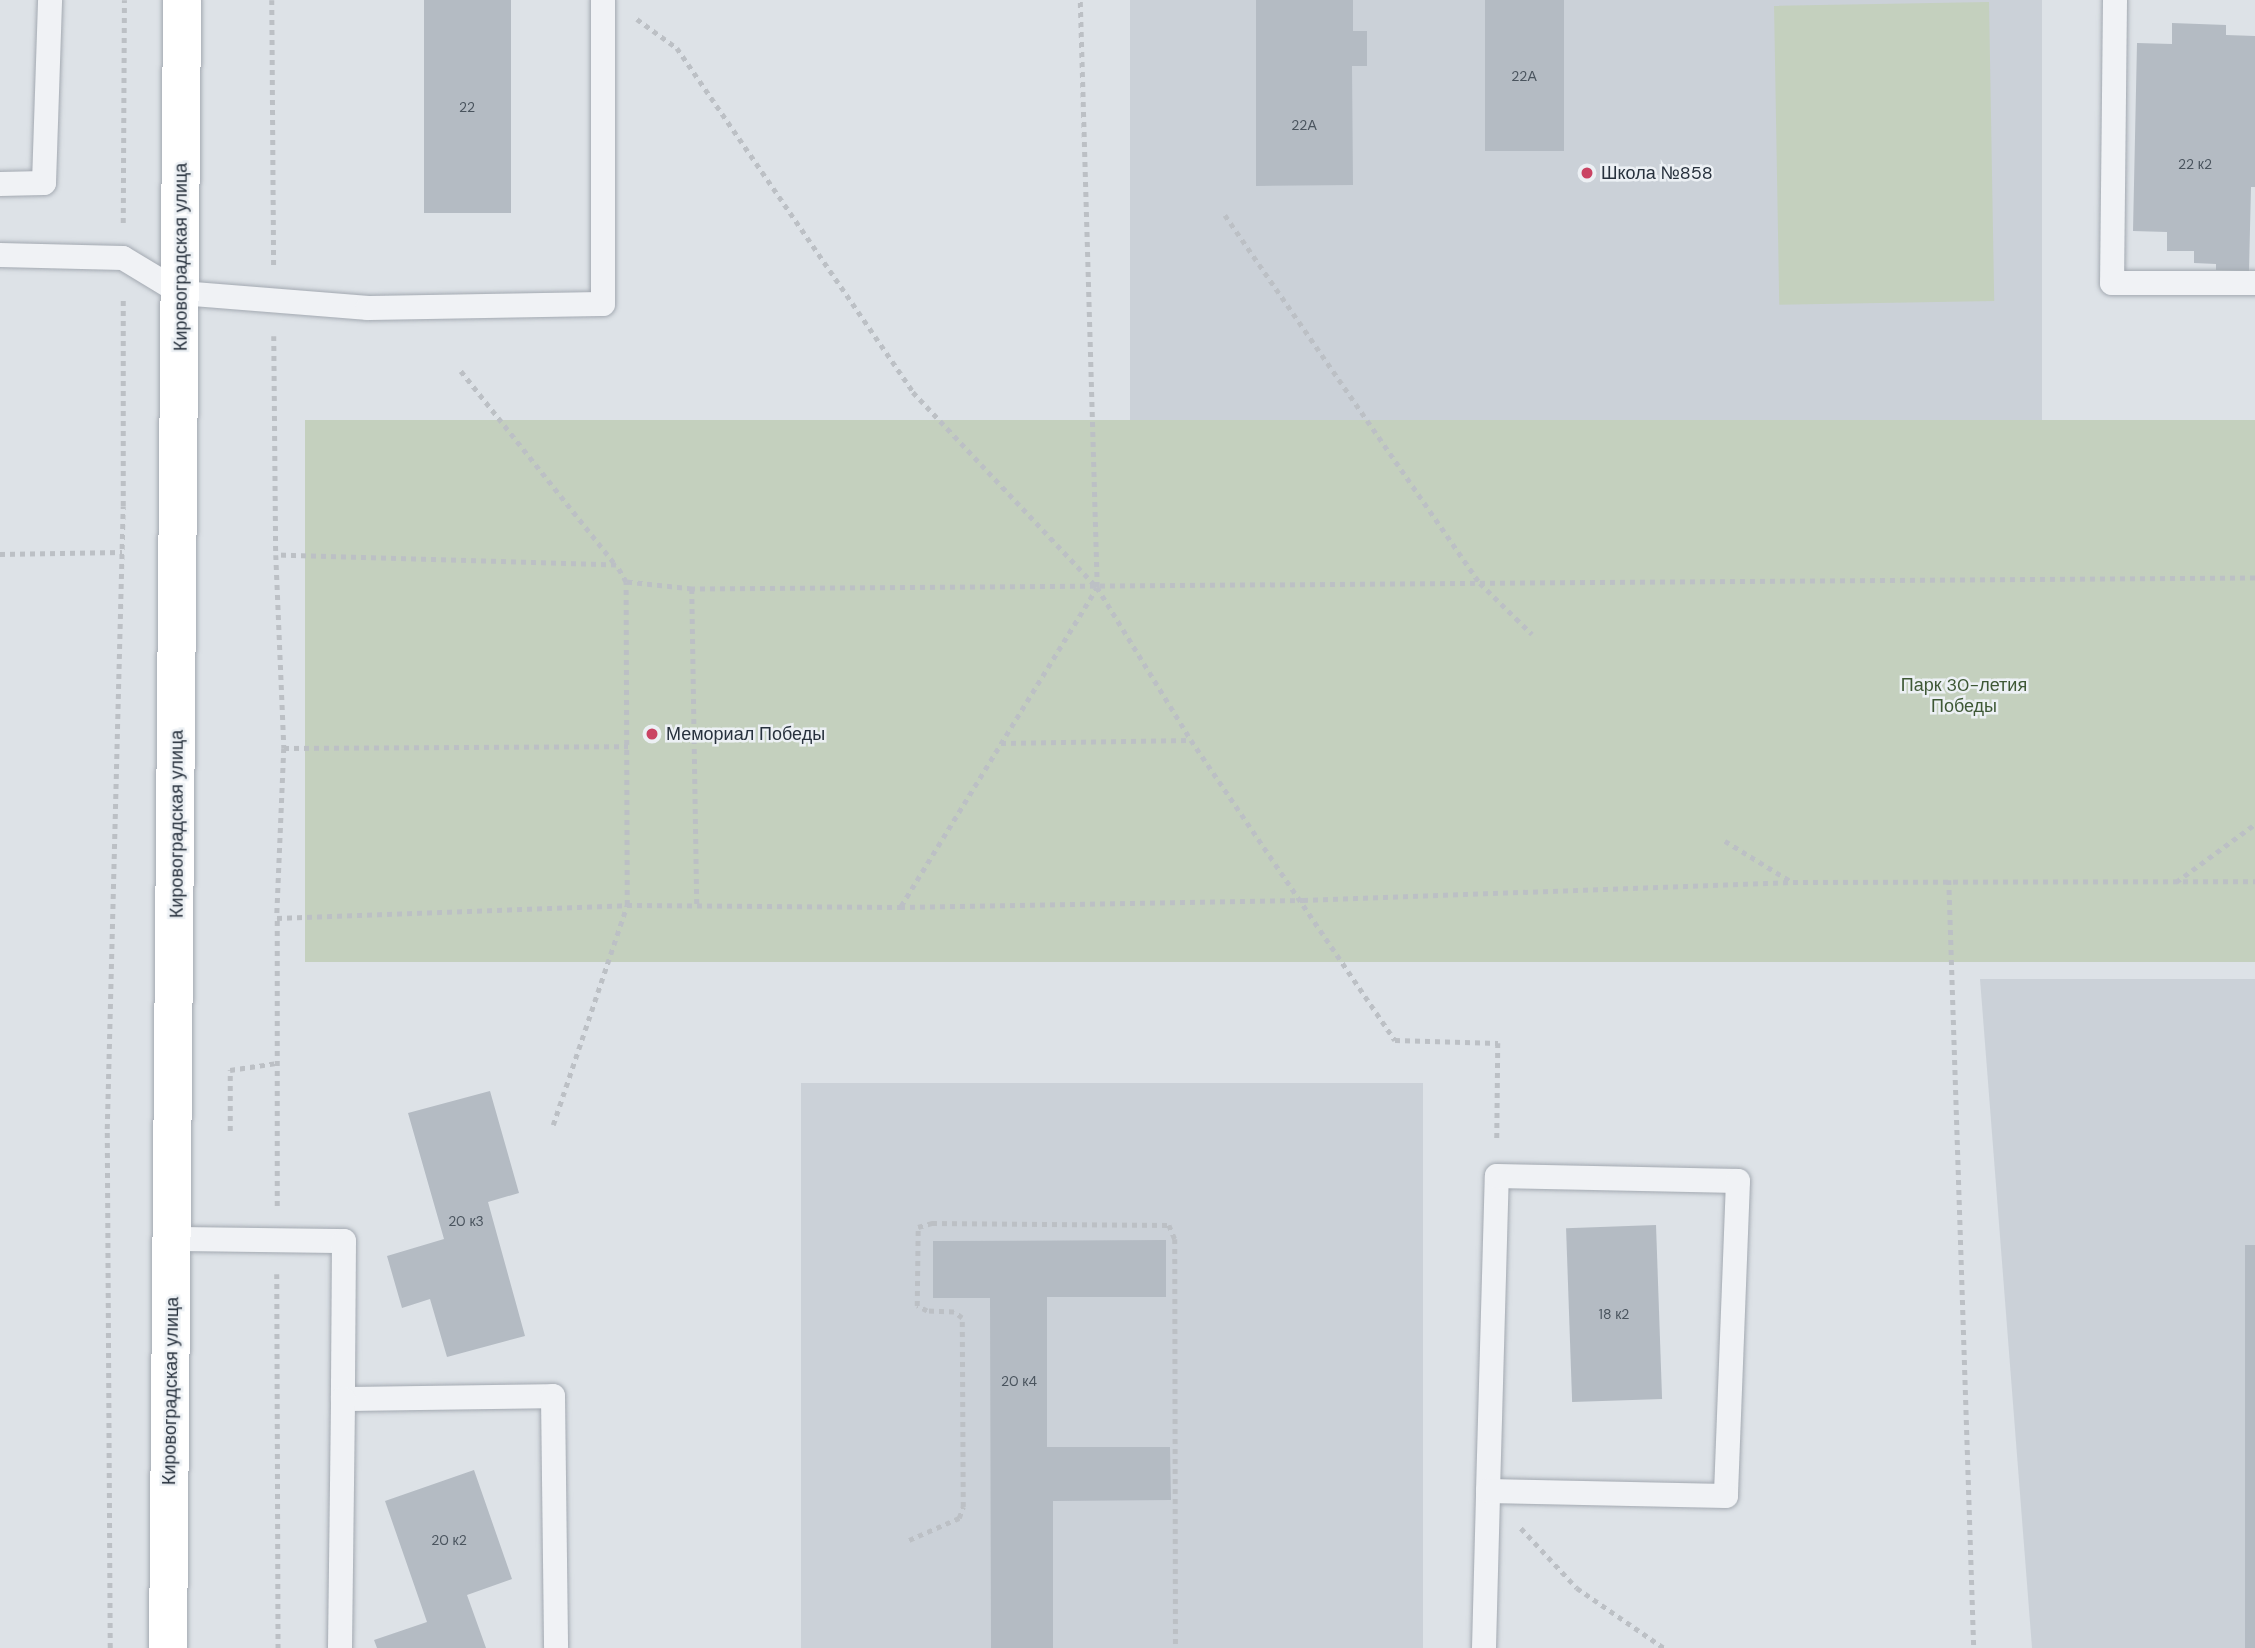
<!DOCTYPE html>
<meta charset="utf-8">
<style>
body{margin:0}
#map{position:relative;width:2255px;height:1648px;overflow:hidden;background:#dde2e7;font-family:"DM Sans",sans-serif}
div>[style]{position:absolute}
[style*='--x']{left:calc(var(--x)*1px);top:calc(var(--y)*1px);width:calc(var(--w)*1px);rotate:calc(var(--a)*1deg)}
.built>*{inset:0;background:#cbd1d8;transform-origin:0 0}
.green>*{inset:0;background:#c4d0be;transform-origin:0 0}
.building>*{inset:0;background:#b4bbc3;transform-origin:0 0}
.path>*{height:4.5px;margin-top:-2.25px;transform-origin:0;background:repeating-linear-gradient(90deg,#bcc0c5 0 5px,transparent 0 10px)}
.roads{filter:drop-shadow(0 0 2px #a3a9b1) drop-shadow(0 0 2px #a3a9b1)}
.lane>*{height:24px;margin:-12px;padding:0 12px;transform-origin:12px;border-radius:12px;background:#f0f2f5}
.secondary>*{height:38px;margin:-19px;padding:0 19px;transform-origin:19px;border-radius:19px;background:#fff}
.dots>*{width:19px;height:19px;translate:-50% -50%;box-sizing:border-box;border:4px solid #ecf0f4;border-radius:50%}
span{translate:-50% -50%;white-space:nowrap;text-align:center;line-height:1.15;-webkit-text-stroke:5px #ecf0f4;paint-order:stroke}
.number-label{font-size:14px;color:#4a545e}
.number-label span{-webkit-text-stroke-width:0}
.poi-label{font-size:18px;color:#27313d}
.left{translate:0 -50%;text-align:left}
.street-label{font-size:18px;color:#27313d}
.park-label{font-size:18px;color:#3e5835}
</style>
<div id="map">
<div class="built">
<div style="left:1130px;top:0;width:912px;height:472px"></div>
<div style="clip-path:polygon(1980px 979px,2255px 979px,2255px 1648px,2032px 1648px)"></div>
<div style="left:1423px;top:1083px;width:565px;height:622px;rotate:90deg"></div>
</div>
<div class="green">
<div style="left:1989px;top:2px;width:299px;height:215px;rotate:89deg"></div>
<div style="left:2255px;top:420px;width:542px;height:1950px;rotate:90deg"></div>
</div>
<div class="building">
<div style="left:424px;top:0;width:87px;height:213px"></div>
<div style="clip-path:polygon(1256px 0,1353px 0,1353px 31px,1367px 31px,1367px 66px,1352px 66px,1353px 185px,1256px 186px)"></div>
<div style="left:1485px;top:0;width:79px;height:151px"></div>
<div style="clip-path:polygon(2172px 23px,2226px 25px,2226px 35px,2255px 36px,2255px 187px,2251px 187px,2249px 271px,2216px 270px,2216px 264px,2194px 263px,2194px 251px,2167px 251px,2167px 232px,2133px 231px,2137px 43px,2172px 44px)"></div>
<div style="clip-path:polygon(490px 1091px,519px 1193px,488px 1202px,525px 1336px,447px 1357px,430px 1299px,402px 1308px,387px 1256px,444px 1239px,408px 1113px)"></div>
<div style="left:1656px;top:1225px;width:174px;height:90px;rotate:88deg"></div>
<div style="clip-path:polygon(1166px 1240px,1166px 1297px,1047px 1297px,1047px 1447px,1170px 1447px,1171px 1500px,1053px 1501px,1053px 1648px,991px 1648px,990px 1298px,933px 1298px,933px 1241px)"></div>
<div style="left:2245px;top:1245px;width:10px;height:403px"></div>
<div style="clip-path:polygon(474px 1470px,512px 1579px,467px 1595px,486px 1648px,377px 1648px,374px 1640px,427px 1622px,385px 1501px)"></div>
</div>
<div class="path">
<div style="--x:272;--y:0;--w:268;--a:89.6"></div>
<div style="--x:637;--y:19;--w:49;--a:35.9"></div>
<div style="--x:677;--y:48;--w:417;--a:55.5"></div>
<div style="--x:913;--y:392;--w:268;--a:46.7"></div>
<div style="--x:1097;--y:587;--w:180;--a:58.4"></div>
<div style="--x:1191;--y:740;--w:363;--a:55.8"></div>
<div style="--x:1395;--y:1040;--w:103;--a:1.7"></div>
<div style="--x:1498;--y:1043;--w:98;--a:90.6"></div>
<div style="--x:1225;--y:215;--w:448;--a:55.3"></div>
<div style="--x:1480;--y:583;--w:73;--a:44.4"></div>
<div style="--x:123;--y:223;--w:223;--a:-89.7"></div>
<div style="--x:274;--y:336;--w:219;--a:89.5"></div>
<div style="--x:461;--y:371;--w:247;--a:51.4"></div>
<div style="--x:0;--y:554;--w:122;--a:-0.9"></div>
<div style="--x:2255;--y:578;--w:1563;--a:179.6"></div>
<div style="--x:692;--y:589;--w:66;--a:-173.9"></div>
<div style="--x:626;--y:582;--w:20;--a:-120"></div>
<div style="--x:616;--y:565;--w:340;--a:-178.3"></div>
<div style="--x:276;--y:555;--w:193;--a:87.6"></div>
<div style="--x:284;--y:748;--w:170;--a:92.4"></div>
<div style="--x:277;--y:918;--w:350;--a:-2.1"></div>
<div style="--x:627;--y:905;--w:273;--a:0.4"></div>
<div style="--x:900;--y:907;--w:403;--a:-1"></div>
<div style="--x:1303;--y:900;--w:490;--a:-2.1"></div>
<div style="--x:1793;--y:882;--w:462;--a:-0.1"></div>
<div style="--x:692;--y:589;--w:316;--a:89.1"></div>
<div style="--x:1001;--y:743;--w:189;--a:-0.9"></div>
<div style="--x:284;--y:748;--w:344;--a:-0.3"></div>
<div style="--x:1725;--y:841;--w:79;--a:31.5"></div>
<div style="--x:1949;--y:880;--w:768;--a:88.14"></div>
<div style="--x:2176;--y:882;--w:98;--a:-36.3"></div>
<div style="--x:901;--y:906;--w:374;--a:-58.4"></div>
<div style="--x:1097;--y:587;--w:587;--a:-91.66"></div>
<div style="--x:553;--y:1125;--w:232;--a:-71.4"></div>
<div style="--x:627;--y:905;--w:323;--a:-90.2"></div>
<div style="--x:230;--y:1131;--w:61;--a:-90"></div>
<div style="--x:230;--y:1070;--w:48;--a:-8.5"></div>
<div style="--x:277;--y:1206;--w:288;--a:-90"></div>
<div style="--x:277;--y:1274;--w:374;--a:89.8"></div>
<div style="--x:1521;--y:1528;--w:82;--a:47"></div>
<div style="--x:1577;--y:1588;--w:106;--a:34.6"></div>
<div style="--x:909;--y:1540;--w:55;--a:-23.7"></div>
<div style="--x:959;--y:1518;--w:12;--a:-70"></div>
<div style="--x:963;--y:1507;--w:189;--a:-90.3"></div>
<div style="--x:962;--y:1318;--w:10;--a:-143"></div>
<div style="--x:954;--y:1312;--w:27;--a:-178"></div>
<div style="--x:927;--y:1311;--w:11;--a:-153"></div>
<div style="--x:917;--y:1306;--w:79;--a:-89.3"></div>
<div style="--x:918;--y:1227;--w:15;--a:-16"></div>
<div style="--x:932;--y:1223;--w:237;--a:0.5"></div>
<div style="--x:1169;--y:1225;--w:15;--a:67"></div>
<div style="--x:1175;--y:1239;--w:409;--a:89.9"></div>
<div style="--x:110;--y:1648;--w:519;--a:-90.33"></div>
<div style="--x:107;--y:1129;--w:623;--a:-88.53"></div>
<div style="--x:123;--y:506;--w:208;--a:-90"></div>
</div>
<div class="roads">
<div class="lane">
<div style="--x:2115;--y:0;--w:283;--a:90.6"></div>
<div style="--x:2112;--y:283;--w:143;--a:0"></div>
<div style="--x:0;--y:184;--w:44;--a:-1.3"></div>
<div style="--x:44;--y:183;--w:183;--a:-88.1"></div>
<div style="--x:0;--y:255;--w:123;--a:1.4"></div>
<div style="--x:123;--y:258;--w:68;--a:31.1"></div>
<div style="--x:181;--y:293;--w:188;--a:4.6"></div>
<div style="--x:368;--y:308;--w:235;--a:-1"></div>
<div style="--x:603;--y:304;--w:304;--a:-90"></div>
<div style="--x:173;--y:1239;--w:171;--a:0.7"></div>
<div style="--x:344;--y:1241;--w:158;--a:90.4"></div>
<div style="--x:343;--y:1399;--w:210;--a:-0.8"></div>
<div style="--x:553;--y:1396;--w:252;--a:89.3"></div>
<div style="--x:340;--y:1648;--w:249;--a:-89.3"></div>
<div style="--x:1484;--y:1648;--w:157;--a:-88.5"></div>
<div style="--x:1488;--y:1491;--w:315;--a:-88.4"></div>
<div style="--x:1497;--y:1176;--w:241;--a:1.2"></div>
<div style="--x:1738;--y:1181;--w:315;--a:92.2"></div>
<div style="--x:1726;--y:1496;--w:238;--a:-178.8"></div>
</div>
<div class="secondary">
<div style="--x:168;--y:1648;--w:1648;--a:-89.51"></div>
</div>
</div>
<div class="dots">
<div style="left:1587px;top:173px;background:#ca4363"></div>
<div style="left:652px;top:734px;background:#ca4363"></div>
</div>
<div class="number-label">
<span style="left:1524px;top:76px">22А</span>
<span style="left:467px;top:107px">22</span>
<span style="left:1304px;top:125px">22А</span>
<span style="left:2195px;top:164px">22 к2</span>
<span style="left:466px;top:1221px">20 к3</span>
<span style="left:1614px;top:1314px">18 к2</span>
<span style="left:1019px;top:1381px">20 к4</span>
<span style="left:449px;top:1540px">20 к2</span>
</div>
<div class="poi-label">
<span class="left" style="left:1601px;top:173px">Школа №858</span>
<span class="left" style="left:666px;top:734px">Мемориал Победы</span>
</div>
<div class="street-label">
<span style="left:181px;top:257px;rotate:-90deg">Кировоградская улица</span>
<span style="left:177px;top:824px;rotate:-90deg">Кировоградская улица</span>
<span style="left:171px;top:1391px;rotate:-89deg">Кировоградская улица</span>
</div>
<div class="park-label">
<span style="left:1964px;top:696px">Парк 30-летия<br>Победы</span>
</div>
</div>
